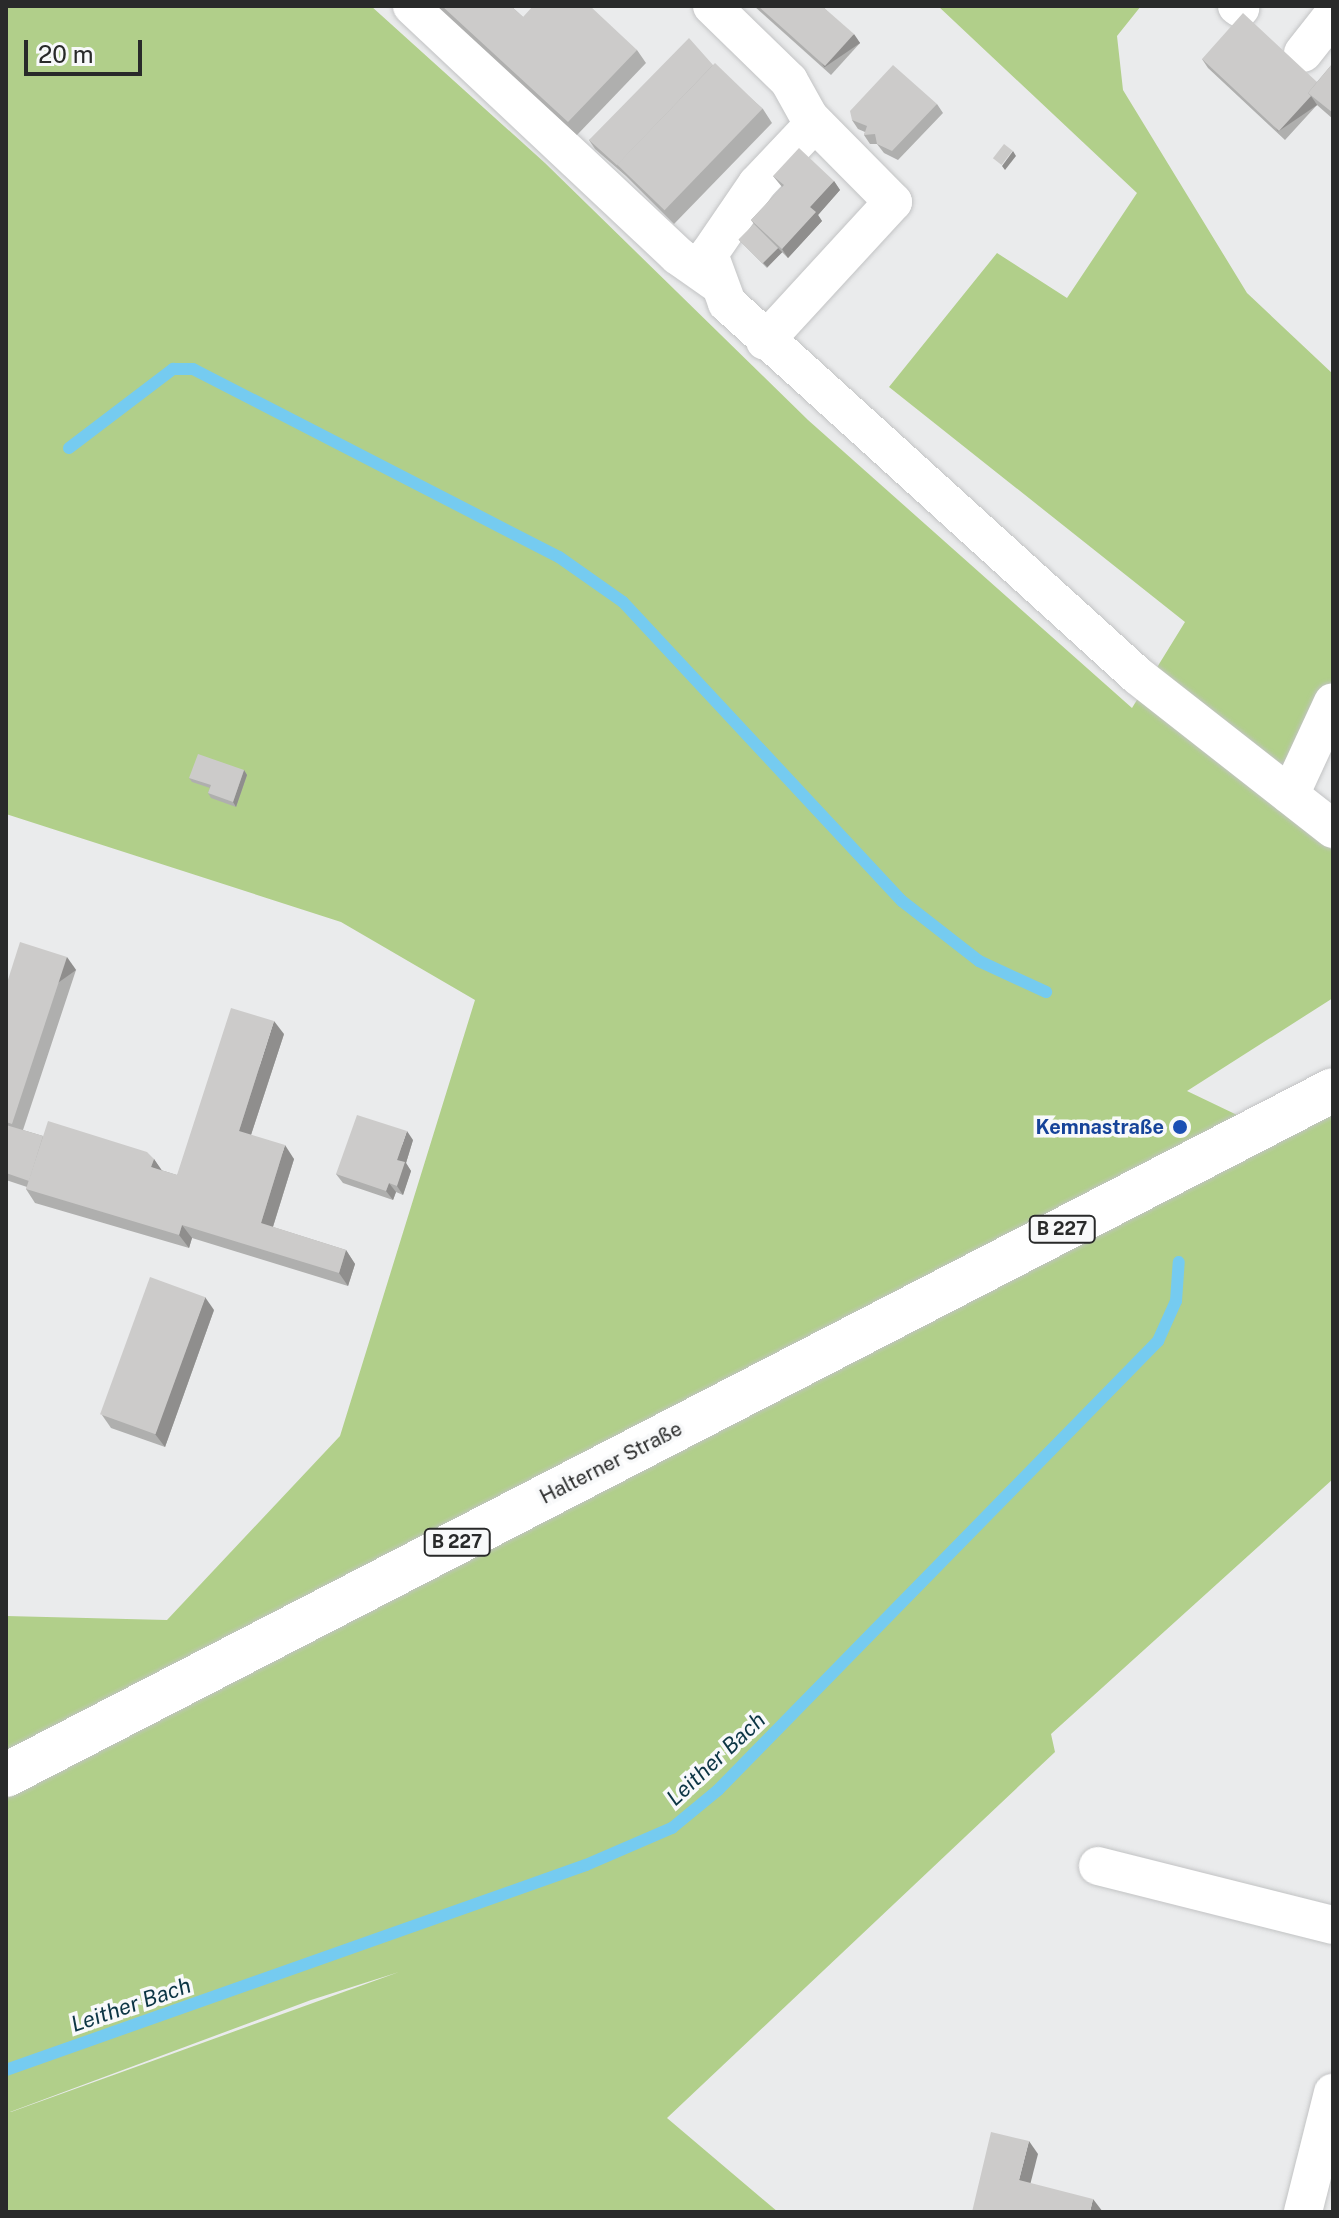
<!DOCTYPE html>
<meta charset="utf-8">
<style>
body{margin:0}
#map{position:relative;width:1339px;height:2218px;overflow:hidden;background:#eaebec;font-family:"Public Sans",sans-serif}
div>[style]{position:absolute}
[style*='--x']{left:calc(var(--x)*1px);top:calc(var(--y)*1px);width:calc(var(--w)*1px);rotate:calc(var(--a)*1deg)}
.green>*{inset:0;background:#b1cf8a}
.stream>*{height:12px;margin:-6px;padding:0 6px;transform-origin:6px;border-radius:6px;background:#75cbf0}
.roads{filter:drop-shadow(0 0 2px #c2c3c4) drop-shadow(0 0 2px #c2c3c4)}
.minor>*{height:38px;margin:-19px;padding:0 19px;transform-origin:19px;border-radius:19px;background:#fff}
.major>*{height:44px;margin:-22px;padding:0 22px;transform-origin:22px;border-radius:22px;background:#fff}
.wall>*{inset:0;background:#afafae}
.shaded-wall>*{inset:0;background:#8f8e8d;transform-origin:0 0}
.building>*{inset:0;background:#cccbca;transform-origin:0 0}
.dots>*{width:22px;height:22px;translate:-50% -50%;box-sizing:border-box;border:4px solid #f8f9fa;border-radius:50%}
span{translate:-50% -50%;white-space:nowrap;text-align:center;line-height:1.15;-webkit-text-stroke:7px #f8f9fa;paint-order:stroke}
.shield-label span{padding:2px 6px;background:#f8f9fa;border:2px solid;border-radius:6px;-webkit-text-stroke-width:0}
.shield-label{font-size:18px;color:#292a2a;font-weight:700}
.transit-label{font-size:20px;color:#164399;font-weight:700}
.right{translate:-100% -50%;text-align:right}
.street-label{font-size:20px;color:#292a2a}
.water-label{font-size:22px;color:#0c3544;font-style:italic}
.frame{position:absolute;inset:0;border:8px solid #292a2a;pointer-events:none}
.scale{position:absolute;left:24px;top:40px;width:118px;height:36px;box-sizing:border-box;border:4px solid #292a2a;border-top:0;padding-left:10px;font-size:24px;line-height:28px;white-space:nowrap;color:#292a2a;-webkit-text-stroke:6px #f8f9fa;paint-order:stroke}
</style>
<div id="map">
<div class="green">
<div style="clip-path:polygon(6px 6px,371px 6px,545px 163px,808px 420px,1132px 708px,1185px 622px,889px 387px,997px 253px,1067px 298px,1137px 193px,938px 6px,1141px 6px,1117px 36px,1123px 90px,1247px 293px,1333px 374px,1333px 676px,1289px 809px,1333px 851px,1333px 998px,1187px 1091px,1258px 1125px,6px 1763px,6px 1616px,167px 1620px,340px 1436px,475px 1000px,341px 922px,6px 814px)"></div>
<div style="clip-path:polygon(evenodd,1333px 1094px,1333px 1479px,1051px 1734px,1055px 1752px,667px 2118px,778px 2212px,6px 2212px,6px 1782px,1333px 1094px,399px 1972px,11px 2112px,10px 2112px,311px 2000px,399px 1972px)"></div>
</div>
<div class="stream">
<div style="--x:69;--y:448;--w:131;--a:-37.2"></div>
<div style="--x:173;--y:369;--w:20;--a:0"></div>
<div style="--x:193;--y:369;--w:411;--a:27.2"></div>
<div style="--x:559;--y:557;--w:78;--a:35.1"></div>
<div style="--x:623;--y:602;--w:409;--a:47"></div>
<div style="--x:902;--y:901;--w:98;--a:37.9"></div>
<div style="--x:979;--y:961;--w:74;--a:24.8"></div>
<div style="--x:6;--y:2070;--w:615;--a:-19.47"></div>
<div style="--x:586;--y:1865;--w:94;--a:-23.3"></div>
<div style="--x:672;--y:1828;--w:60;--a:-39.6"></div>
<div style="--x:718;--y:1790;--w:629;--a:-45.58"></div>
<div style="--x:1158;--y:1341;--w:44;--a:-65.8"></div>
<div style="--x:1176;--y:1301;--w:39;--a:-86"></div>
</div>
<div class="roads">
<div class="minor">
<div style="--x:412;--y:6;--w:365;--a:43.2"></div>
<div style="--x:678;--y:256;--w:45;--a:35.1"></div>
<div style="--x:712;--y:6;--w:107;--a:44.2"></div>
<div style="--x:789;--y:81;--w:41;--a:60.9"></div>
<div style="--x:809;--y:117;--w:12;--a:90"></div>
<div style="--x:809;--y:129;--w:76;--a:133.4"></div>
<div style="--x:757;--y:184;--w:85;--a:124.4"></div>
<div style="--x:709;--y:254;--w:52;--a:69.8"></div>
<div style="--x:727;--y:303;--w:555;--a:42.23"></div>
<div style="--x:1138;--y:676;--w:248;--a:38.1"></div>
<div style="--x:1237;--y:6;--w:4;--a:34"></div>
<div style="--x:1303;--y:53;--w:48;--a:-51.7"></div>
<div style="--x:765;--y:341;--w:189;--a:-47.4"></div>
<div style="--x:893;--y:202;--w:120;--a:-134.7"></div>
<div style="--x:1290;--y:795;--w:102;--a:-65.2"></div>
<div style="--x:1098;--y:1866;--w:242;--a:14.1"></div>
<div style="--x:1303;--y:2212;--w:123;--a:-75.9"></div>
</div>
<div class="major">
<div style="--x:6;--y:1775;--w:1493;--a:-27.3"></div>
</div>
</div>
<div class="wall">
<div style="clip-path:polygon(437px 6px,511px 6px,523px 17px,637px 50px,646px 63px,577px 135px)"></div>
<div style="clip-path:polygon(754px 6px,822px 6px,860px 43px,831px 75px)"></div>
<div style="clip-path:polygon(1202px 59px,1317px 82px,1333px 63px,1333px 119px,1317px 105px,1285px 140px,1208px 68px)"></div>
<div style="clip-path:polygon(713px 65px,763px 109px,772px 123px,674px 224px,626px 176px,595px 149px,589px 140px)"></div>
<div style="clip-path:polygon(937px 104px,943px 113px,898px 160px,884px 153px,877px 144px,870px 144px,864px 135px,865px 132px,858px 129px,852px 120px)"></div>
<div style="clip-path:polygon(773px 176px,834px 181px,840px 190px,818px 215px,822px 221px,788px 258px,781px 251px,782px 252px,767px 268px,739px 240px,754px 224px,751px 220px,782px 187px)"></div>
<div style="clip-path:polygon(244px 770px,247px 775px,236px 807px,211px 798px,208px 793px,210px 788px,192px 782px,189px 778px)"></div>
<div style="clip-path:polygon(76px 970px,23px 1130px,43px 1136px,154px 1159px,161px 1170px,177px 1175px,284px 1034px,251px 1135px,294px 1159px,273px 1227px,346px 1250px,355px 1264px,348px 1286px,192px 1238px,189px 1248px,35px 1203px,26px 1189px,27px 1187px,6px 1180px,6px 986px)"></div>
<div style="clip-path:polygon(413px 1140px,406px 1163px,411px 1171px,403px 1195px,396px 1192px,393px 1200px,343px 1183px,336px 1174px)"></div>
<div style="clip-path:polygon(214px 1310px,165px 1447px,111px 1428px,102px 1415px)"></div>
</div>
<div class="shaded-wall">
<div style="left:854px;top:34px;width:11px;height:43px;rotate:56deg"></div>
<div style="left:1311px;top:96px;width:11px;height:47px;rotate:56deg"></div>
<div style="clip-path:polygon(1013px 151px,1016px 156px,1005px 170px,1002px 166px)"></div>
<div style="clip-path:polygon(834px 181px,840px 190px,818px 215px,822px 221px,788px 258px,782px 249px,810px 207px)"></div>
<div style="left:778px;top:248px;width:6px;height:21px;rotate:45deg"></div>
<div style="clip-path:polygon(244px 770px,247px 775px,236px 807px,233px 802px)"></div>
<div style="left:67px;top:957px;width:16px;height:176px;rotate:55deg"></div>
<div style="clip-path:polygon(274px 1021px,284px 1034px,248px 1144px,239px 1131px)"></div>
<div style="clip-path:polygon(407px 1131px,413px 1140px,406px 1163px,411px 1171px,403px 1195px,397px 1186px,397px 1160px)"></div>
<div style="clip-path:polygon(285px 1145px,294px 1159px,270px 1236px,261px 1223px)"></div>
<div style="clip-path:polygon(154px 1159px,163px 1172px,151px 1167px)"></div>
<div style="clip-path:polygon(389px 1183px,396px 1192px,393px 1200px,386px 1191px)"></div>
<div style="clip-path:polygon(182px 1225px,192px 1238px,189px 1248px,179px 1235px)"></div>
<div style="clip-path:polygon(346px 1250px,355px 1264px,348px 1286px,339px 1273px)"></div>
<div style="clip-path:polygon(205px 1297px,214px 1310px,165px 1447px,155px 1434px)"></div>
<div style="clip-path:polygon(1029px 2141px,1038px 2154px,1028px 2193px,1019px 2180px)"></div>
<div style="clip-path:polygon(1093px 2199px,1103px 2212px,1090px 2212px)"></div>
</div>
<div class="building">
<div style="clip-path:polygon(442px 6px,511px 6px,523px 17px,533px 6px,590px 6px,637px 50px,568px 122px)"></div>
<div style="clip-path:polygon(758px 6px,822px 6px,854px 34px,825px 66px)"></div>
<div style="clip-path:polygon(1243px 13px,1317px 82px,1308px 93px,1311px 96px,1279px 131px,1202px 59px)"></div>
<div style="clip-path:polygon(689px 38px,713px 65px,617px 165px,619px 167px,589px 140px)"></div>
<div style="left:715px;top:63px;width:66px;height:141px;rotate:44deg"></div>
<div style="clip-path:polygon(1333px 63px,1333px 113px,1308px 93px)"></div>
<div style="clip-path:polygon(893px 65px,937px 104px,892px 151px,877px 144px,875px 134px,864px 135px,867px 126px,852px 120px,850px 111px)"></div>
<div style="left:1004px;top:144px;width:11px;height:18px;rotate:38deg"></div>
<div style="clip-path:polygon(799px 148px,834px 181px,810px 207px,816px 212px,782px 249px,751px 220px,784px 185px,773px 176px)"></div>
<div style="left:754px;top:224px;width:34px;height:22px;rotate:45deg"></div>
<div style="clip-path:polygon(198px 754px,244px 770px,233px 802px,208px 793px,211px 785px,189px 778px)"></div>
<div style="clip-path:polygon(20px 942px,67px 957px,12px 1124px,6px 1122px,6px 986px)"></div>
<div style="clip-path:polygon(231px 1008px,274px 1021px,239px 1131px,285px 1145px,261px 1223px,346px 1250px,339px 1273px,182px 1225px,179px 1235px,26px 1189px,48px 1121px,147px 1152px,154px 1159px,151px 1167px,177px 1175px)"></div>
<div style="clip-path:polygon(357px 1115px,407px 1131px,397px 1160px,405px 1162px,397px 1186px,389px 1183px,386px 1191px,336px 1174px)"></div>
<div style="clip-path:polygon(6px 1125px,43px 1136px,29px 1181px,6px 1173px)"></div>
<div style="left:150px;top:1277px;width:59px;height:146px;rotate:20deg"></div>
<div style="clip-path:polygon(991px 2132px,1029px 2141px,1019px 2180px,1093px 2199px,1090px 2212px,972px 2212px)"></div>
</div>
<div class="dots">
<div style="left:1180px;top:1127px;background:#1a4fb4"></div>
</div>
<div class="shield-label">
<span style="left:1062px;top:1229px">B 227</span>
<span style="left:457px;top:1542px">B 227</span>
</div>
<div class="transit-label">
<span class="right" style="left:1164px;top:1127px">Kemnastraße</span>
</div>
<div class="street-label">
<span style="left:611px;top:1463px;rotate:-27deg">Halterner Straße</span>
</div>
<div class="water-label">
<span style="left:716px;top:1759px;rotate:-43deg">Leither Bach</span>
<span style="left:131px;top:2005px;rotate:-19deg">Leither Bach</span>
</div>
<div class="frame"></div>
<div class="scale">20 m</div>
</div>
